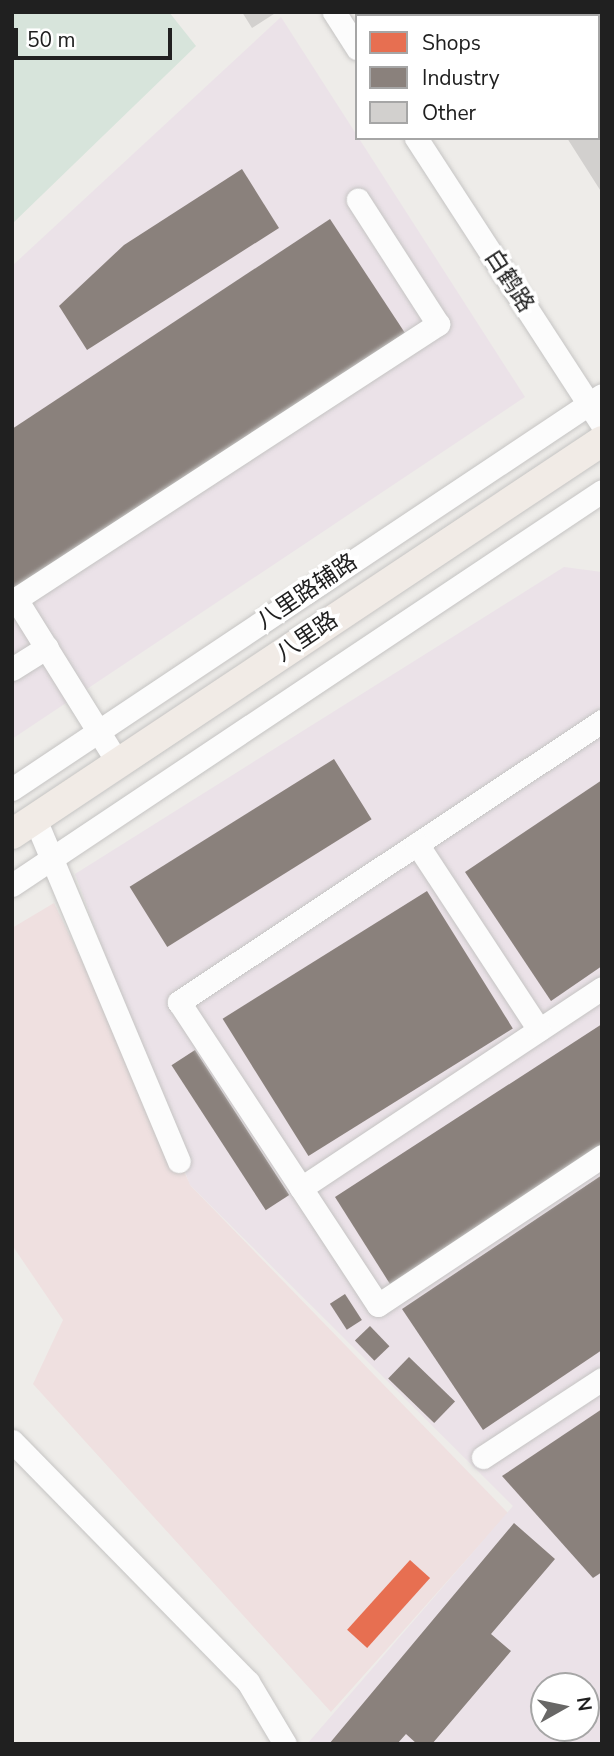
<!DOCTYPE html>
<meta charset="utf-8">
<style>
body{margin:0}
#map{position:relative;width:614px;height:1756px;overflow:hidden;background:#eeece9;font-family:"Nunito Sans","Noto Sans SC",sans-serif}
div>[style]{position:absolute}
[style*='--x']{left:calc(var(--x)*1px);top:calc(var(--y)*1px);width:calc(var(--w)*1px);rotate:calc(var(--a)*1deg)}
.commercial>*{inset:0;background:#efe0e0}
.industrial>*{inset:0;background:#ebe2e8}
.wetland>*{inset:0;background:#d7e4db}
.shops>*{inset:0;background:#e76f51;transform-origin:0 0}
.industry>*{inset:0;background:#8a817c;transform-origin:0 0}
.building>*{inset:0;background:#d2d0ce}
.roads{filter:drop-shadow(0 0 2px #c5c4c3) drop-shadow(0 0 2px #c5c4c3)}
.minor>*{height:23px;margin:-11.5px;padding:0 11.5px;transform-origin:11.5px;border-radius:11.5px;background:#fcfcfc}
.major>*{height:30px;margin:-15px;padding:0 15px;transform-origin:15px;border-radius:15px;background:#f1ebe6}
span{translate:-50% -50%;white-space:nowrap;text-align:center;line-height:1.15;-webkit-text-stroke:7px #fff;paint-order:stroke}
.street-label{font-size:23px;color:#202020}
.frame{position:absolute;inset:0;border:14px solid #202020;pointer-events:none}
.legend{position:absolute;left:355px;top:14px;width:245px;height:126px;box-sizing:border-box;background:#fff;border:2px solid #a6a6a6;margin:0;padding:9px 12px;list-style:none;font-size:21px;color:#202020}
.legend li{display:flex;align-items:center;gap:14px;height:35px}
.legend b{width:35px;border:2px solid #a6a6a6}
.north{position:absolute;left:530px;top:1672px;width:70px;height:70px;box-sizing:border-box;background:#fff;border:2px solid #a6a6a6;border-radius:50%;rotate:81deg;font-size:19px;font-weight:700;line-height:28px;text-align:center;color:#202020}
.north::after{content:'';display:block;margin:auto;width:24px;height:32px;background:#686766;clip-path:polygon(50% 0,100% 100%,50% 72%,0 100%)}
.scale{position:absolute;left:14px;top:28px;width:158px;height:32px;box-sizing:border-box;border:4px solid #202020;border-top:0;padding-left:9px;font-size:21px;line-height:24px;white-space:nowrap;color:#202020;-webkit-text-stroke:5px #fff;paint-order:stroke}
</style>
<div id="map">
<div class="commercial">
<div style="clip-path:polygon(54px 903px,191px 1186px,508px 1513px,331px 1712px,33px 1384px,63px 1320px,12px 1245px,12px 928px)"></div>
</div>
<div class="industrial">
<div style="clip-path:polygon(281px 17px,525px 397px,12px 739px,12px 266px)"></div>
<div style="clip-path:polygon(evenodd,564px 567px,602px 572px,602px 1744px,307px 1744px,513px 1506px,190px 1185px,75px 874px,564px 567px,544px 1686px,586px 1686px,586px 1728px,544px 1728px,544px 1686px)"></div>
</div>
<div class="wetland">
<div style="clip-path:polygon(12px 12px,169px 12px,196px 46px,12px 224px)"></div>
</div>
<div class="shops">
<div style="left:410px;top:1560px;width:27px;height:94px;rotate:42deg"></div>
</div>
<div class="industry">
<div style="clip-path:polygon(242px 169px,279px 228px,87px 350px,59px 306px,124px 245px)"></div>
<div style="clip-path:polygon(330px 219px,405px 333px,12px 593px,12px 429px)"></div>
<div style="left:334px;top:759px;width:71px;height:241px;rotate:58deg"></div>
<div style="clip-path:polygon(602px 780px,602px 966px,551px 1001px,465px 872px)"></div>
<div style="left:427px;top:891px;width:162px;height:241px;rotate:58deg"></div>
<div style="clip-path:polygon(602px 1024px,602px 1147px,390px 1284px,335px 1197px)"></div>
<div style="left:195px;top:1050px;width:173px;height:28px;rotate:57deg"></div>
<div style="clip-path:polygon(602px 1175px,602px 1350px,483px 1430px,402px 1309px)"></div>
<div style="left:345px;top:1294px;width:31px;height:18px;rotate:57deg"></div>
<div style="left:370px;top:1326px;width:28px;height:21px;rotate:46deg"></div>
<div style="left:409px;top:1357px;width:64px;height:30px;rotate:44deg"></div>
<div style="clip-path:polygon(602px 1409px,602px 1572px,593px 1578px,502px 1476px)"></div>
<div style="clip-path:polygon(514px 1523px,555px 1559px,491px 1634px,511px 1651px,432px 1744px,417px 1744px,406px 1734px,397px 1744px,329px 1744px)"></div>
</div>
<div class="building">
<div style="clip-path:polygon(242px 12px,277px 12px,252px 28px)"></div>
<div style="clip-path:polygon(403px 12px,454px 12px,449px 16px)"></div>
<div style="clip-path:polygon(485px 12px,602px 12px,602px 193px,567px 138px,598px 138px,598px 16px)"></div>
</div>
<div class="roads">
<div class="minor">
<div style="--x:334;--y:12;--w:43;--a:57.4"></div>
<div style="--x:416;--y:138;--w:341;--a:57"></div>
<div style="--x:12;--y:669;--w:41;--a:-32.2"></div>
<div style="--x:602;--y:721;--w:508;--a:146.4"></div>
<div style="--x:179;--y:1002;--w:222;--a:56.7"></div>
<div style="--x:301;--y:1188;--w:361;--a:-33.6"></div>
<div style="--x:118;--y:763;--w:193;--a:-121.9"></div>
<div style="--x:16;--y:599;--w:504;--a:-33.09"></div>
<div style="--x:438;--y:324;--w:148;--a:-122.8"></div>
<div style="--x:12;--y:789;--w:709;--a:-33.73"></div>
<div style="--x:35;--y:819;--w:371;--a:67.2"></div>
<div style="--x:417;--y:844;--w:222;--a:56.7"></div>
<div style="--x:12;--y:885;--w:709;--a:-33.73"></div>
<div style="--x:301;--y:1188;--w:140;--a:56.7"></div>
<div style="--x:378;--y:1305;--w:269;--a:-33.6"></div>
<div style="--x:12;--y:1441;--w:337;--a:45.6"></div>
<div style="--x:248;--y:1682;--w:72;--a:59.2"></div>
<div style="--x:483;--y:1457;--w:142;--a:-33.2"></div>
</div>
<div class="major">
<div style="--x:12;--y:834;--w:709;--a:-33.67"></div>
</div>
</div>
<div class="street-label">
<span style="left:509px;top:281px;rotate:57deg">白鹤路</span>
<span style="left:307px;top:592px;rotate:-34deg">八里路辅路</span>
<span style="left:307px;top:637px;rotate:-34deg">八里路</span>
</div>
<div class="frame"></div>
<ul class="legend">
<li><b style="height:19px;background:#e76f51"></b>Shops</li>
<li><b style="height:19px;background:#8a817c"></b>Industry</li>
<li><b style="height:19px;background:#d2d0ce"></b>Other</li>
</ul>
<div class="north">N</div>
<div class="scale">50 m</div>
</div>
